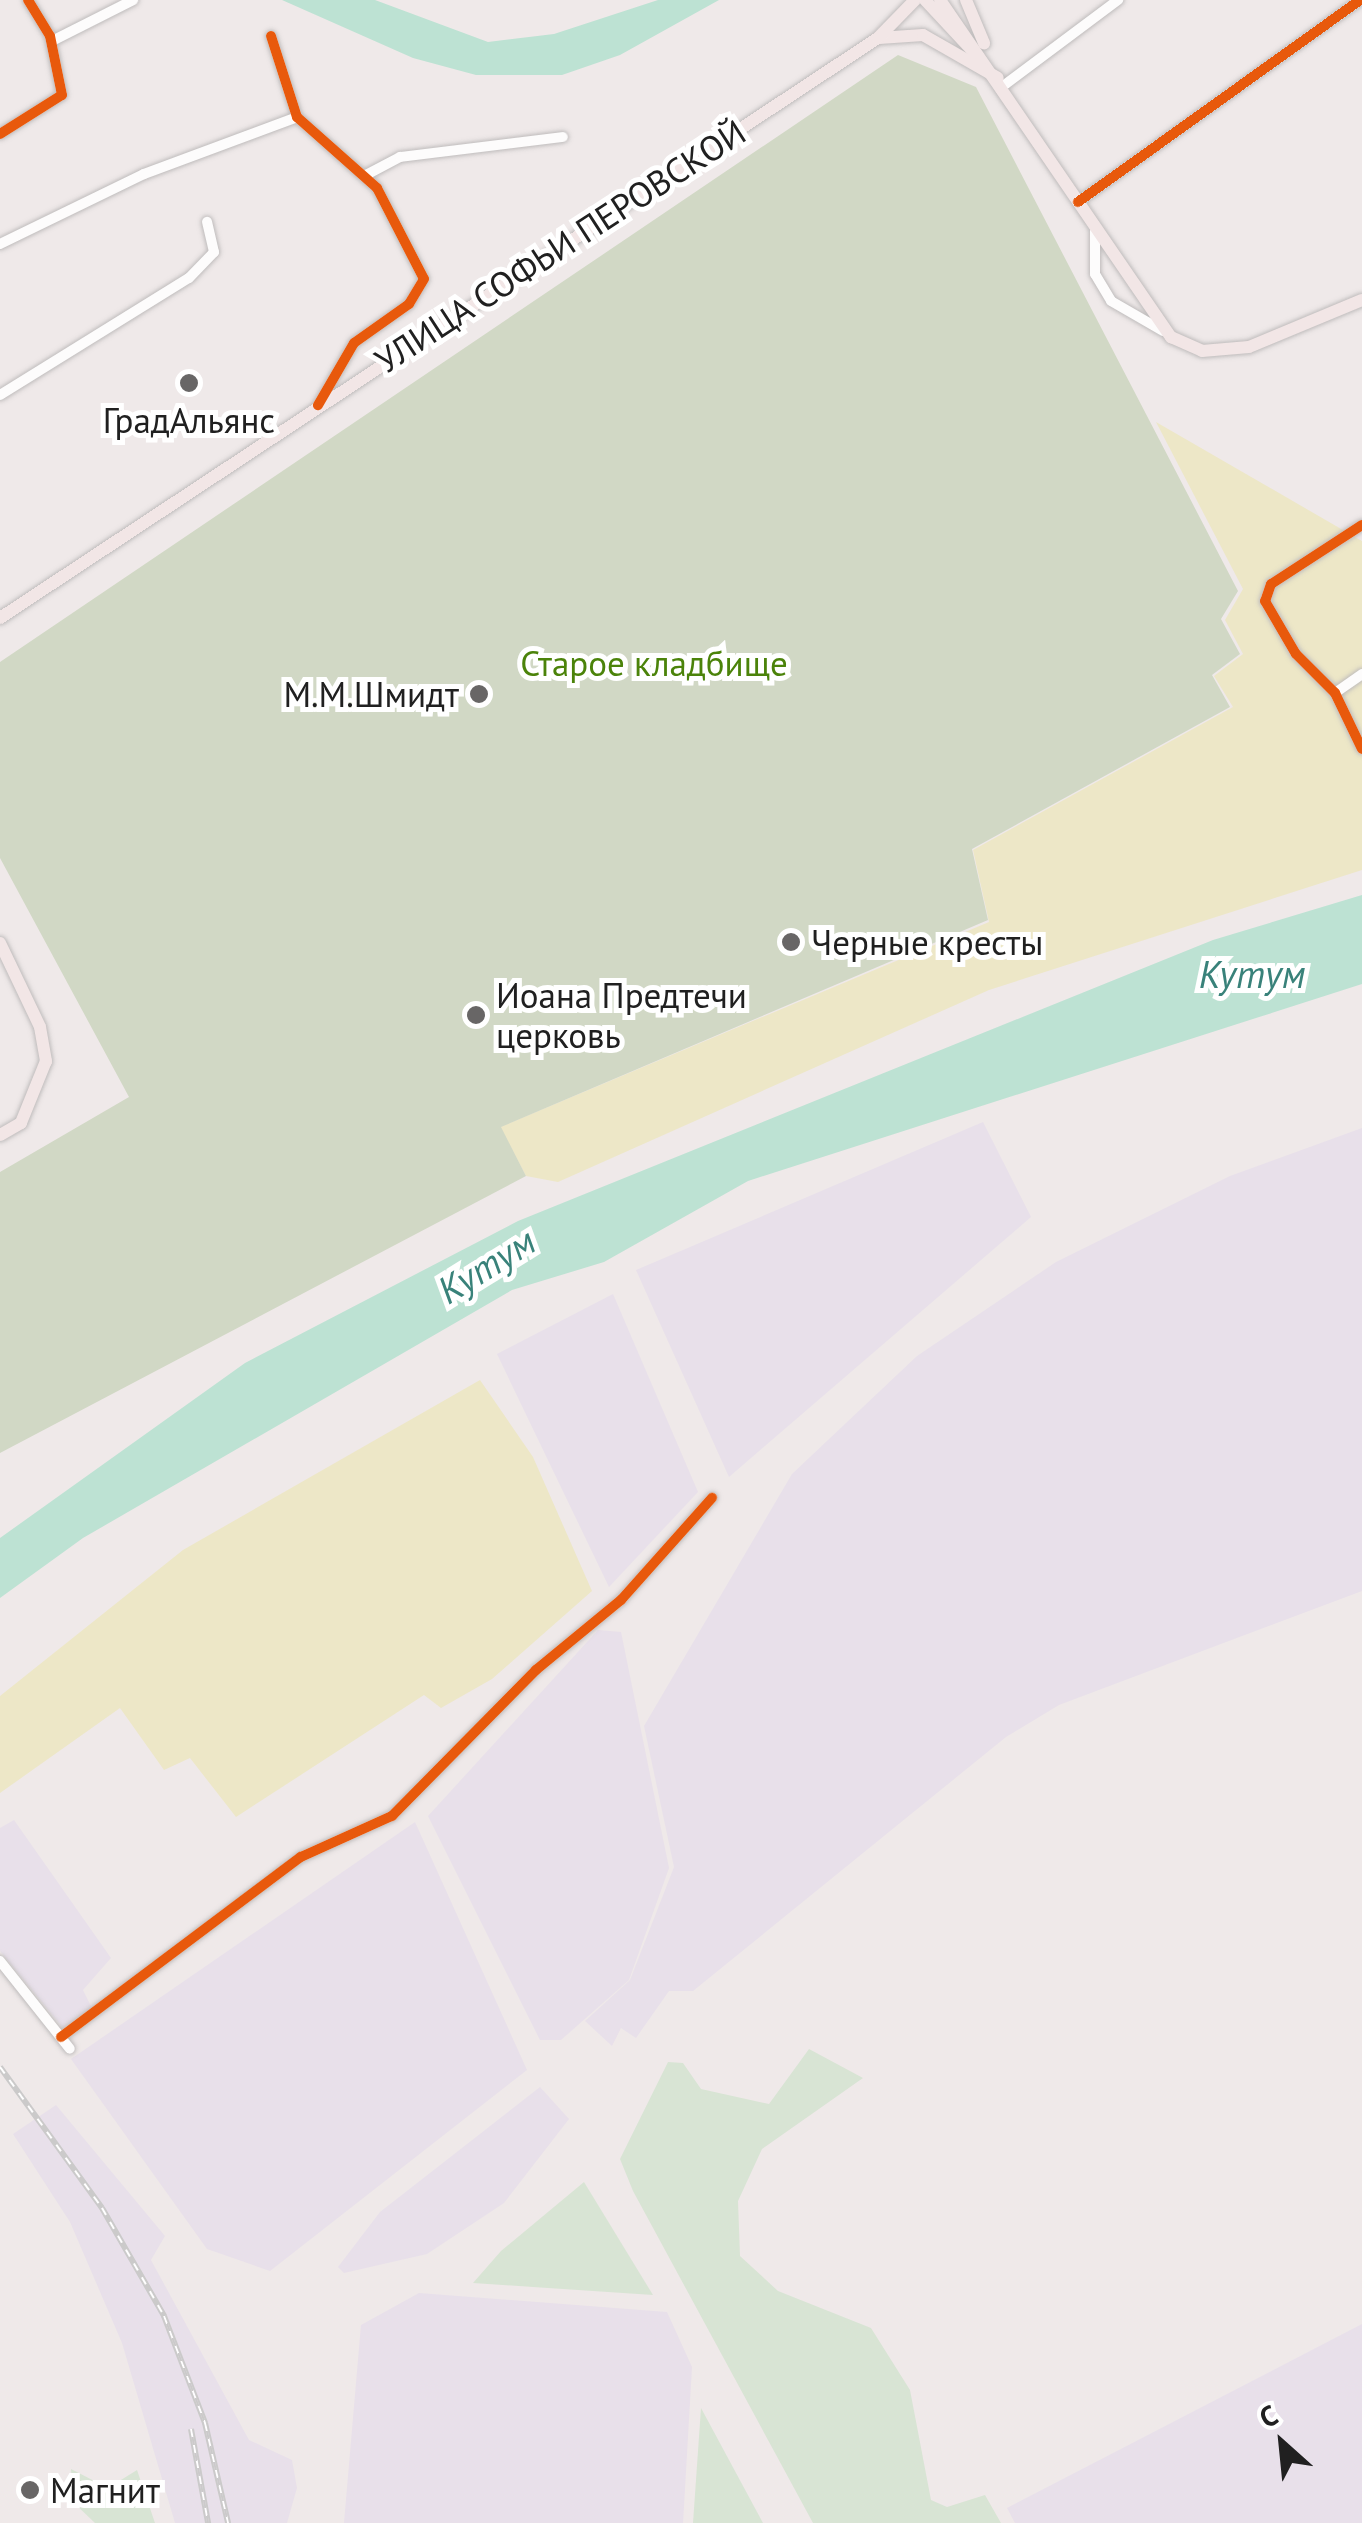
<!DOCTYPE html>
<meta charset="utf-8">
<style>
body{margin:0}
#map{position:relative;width:1362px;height:2523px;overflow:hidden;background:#efe9e9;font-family:"PT Sans",sans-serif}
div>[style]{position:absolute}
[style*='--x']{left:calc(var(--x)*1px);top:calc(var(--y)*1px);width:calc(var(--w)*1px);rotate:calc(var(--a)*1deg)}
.industrial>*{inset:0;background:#e8e0ea}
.grass>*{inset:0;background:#ede7c7}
.wetland>*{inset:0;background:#d8e4d4}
.cemetery>*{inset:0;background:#d1d8c5}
.water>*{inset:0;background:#bde2d3}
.roads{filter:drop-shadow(0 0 2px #bfbcbc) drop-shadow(0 0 2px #bfbcbc)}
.minor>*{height:10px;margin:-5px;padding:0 5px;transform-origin:5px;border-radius:5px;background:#fdfcfc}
.major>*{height:12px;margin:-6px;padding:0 6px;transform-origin:6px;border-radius:6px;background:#f2e6e6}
.rail>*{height:6px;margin-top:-3px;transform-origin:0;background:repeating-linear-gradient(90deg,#fff 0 8px,#cbcaca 0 16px);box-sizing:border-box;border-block:2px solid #cbcaca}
.cycleway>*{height:10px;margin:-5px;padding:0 5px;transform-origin:5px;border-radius:5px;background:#e8590c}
.dots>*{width:28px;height:28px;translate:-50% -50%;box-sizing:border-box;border:5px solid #fff;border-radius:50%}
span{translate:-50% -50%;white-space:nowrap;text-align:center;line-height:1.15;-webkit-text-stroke:10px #fff;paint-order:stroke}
.street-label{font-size:35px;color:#202020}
.poi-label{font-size:35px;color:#202020}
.right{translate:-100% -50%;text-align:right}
.left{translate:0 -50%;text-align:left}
.park-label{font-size:35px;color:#4b830a}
.water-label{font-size:38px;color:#39827a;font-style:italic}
.north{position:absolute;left:1232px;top:2393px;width:100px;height:100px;-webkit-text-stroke:8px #fff;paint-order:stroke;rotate:333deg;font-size:28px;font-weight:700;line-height:40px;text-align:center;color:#202020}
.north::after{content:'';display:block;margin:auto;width:35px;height:45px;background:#202020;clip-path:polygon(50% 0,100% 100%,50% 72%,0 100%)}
</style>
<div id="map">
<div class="industrial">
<div style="clip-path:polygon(983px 1122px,1031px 1217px,729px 1477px,636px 1270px)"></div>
<div style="clip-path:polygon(1362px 1128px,1362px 1591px,1059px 1705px,1006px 1737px,693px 1991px,669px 1991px,636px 2038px,621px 2028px,612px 2046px,585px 2021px,630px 1980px,674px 1867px,644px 1726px,792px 1474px,917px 1356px,1056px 1262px,1230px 1176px)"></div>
<div style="clip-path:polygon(613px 1294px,698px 1492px,609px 1587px,497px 1354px)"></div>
<div style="clip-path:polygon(598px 1630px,621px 1632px,669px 1868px,629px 1980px,561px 2040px,540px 2040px,428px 1816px)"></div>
<div style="clip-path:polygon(14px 1820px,111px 1958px,83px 1990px,92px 2008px,63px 2028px,0 1951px,0 1828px)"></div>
<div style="clip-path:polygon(415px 1822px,527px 2070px,270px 2271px,207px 2249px,71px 2059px)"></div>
<div style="clip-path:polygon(540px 2087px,569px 2119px,504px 2203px,427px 2254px,344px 2273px,338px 2267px,380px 2212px)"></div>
<div style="clip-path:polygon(56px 2105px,165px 2236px,151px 2260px,249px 2440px,292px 2460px,297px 2488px,287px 2523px,175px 2523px,122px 2343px,70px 2222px,13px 2134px)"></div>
<div style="clip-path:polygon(419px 2293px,667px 2312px,692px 2367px,683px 2523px,344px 2523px,361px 2325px)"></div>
<div style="clip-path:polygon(1362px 2324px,1362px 2523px,1015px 2523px,1007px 2508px)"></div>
</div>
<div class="grass">
<div style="clip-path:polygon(1156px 422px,1362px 541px,1362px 870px,989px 990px,558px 1182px,526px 1176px,500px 1127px,989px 922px,973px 850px,1233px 707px,1214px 676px,1243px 654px,1225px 620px,1243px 589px)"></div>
<div style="clip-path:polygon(480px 1380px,533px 1457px,592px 1591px,492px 1679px,441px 1708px,424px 1695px,236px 1817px,190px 1758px,164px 1770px,120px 1708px,0 1793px,0 1696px,183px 1550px)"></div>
</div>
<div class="wetland">
<div style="clip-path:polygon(809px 2049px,863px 2078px,762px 2149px,738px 2201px,740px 2256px,778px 2291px,871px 2328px,910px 2390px,931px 2500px,947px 2507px,985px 2495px,1001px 2523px,813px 2523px,633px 2191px,620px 2159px,668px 2062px,683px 2063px,701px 2089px,769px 2104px)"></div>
<div style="clip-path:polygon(584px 2182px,653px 2295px,473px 2283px,501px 2251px)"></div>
<div style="clip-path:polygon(701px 2408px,763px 2523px,693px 2523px)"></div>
<div style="clip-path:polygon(71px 2469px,108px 2488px,137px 2470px,155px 2523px,95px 2523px,73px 2502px)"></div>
</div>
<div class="cemetery">
<div style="clip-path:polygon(898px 55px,976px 87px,1238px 591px,1221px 619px,1240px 654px,1212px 675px,1230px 707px,972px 849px,988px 920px,501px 1127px,526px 1176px,0 1453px,0 1172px,129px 1097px,0 858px,0 662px)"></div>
</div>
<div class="water">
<div style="clip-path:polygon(282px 0,375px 0,488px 42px,554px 34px,658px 0,719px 0,620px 55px,562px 75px,476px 75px,413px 58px)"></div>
<div style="clip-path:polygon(1362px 895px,1362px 984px,748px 1181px,604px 1262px,512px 1290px,83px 1538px,0 1598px,0 1538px,245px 1363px,518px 1221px,1213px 940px)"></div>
</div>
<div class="roads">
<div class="minor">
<div style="--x:271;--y:36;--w:85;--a:72.2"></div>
<div style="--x:297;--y:117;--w:107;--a:41.6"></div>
<div style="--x:377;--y:188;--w:102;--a:62.7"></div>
<div style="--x:424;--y:279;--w:29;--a:121"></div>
<div style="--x:409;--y:304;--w:67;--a:144.7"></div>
<div style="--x:354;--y:343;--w:72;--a:120.1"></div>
<div style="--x:52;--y:41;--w:91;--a:-26.8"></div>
<div style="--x:1003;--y:86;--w:144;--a:-36.8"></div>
<div style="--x:0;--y:134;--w:73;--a:-32.2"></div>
<div style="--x:62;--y:95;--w:60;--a:-101.5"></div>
<div style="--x:50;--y:36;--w:42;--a:-121.4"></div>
<div style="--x:364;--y:176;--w:41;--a:-27.8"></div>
<div style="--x:400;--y:157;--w:164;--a:-7"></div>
<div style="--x:1078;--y:202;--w:347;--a:-35.6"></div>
<div style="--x:1095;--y:231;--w:43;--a:90"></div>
<div style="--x:1095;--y:274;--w:31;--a:59"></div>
<div style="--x:1111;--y:301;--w:60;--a:30"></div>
<div style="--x:0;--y:244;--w:160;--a:-25.9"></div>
<div style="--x:144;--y:174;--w:163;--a:-20.4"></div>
<div style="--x:0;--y:395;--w:222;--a:-31.8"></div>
<div style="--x:189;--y:278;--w:36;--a:-46"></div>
<div style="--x:214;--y:252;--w:31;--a:-103"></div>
<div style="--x:1362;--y:525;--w:108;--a:147"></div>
<div style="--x:1271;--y:584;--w:18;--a:109"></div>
<div style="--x:1265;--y:601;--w:61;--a:59.7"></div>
<div style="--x:1296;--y:654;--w:55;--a:45"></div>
<div style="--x:1335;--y:693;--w:62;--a:64.3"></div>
<div style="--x:1335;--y:693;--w:33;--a:-35"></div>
<div style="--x:0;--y:1961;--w:112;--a:51.5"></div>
<div style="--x:61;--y:2037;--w:300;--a:-36.9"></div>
<div style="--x:301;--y:1857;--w:100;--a:-24.3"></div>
<div style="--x:392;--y:1816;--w:205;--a:-45.4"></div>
<div style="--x:536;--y:1670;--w:110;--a:-39.5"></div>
<div style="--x:621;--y:1600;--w:137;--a:-48.3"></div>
</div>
<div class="major">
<div style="--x:925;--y:0;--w:79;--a:47"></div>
<div style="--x:940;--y:0;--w:409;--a:55.6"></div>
<div style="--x:1171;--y:337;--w:34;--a:24"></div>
<div style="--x:1202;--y:351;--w:47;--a:-4.9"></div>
<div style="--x:1249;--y:347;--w:122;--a:-22.6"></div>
<div style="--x:966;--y:0;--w:47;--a:67.3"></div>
<div style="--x:879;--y:38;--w:44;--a:-3.9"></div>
<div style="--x:923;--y:35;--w:86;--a:29.8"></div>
<div style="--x:0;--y:618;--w:1052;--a:-33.45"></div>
<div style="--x:878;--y:38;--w:53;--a:-45.8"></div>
<div style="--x:0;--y:943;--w:93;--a:64.5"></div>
<div style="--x:40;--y:1027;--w:35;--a:80"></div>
<div style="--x:46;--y:1061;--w:67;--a:112"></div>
<div style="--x:21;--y:1123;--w:24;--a:150"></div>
</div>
</div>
<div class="rail">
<div style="--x:0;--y:2067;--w:174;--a:54.1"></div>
<div style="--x:102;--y:2208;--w:125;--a:60.1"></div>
<div style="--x:164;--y:2316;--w:115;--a:69"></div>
<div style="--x:205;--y:2423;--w:103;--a:77"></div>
<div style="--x:191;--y:2429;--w:96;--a:79.7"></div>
</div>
<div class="cycleway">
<div style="--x:271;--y:36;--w:85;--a:72.2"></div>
<div style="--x:297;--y:117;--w:107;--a:41.6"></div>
<div style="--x:377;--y:188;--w:102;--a:62.7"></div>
<div style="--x:424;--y:279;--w:29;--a:121"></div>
<div style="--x:409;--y:304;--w:67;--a:144.7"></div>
<div style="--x:354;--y:343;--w:72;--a:120.1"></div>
<div style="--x:0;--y:134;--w:73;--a:-32.2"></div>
<div style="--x:62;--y:95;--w:60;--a:-101.5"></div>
<div style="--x:50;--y:36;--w:42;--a:-121.4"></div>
<div style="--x:1078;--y:202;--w:347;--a:-35.6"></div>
<div style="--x:1362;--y:525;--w:108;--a:147"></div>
<div style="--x:1271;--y:584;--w:18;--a:109"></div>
<div style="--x:1265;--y:601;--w:61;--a:59.7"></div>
<div style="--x:1296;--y:654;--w:55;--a:45"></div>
<div style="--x:1335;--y:693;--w:62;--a:64.3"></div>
<div style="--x:61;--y:2037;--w:300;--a:-36.9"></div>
<div style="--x:301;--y:1857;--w:100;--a:-24.3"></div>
<div style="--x:392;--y:1816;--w:205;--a:-45.4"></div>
<div style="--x:536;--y:1670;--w:110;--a:-39.5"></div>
<div style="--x:621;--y:1600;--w:137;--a:-48.3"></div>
</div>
<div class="dots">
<div style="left:189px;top:383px;background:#686666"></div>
<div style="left:479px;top:694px;background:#686666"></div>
<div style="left:791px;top:942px;background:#686666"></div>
<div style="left:476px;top:1015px;background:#686666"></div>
<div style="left:30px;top:2490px;background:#686666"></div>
</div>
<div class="street-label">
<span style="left:560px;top:246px;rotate:-33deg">УЛИЦА СОФЬИ ПЕРОВСКОЙ</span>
</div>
<div class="poi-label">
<span style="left:189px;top:420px">ГрадАльянс</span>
<span class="right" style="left:459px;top:694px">М.М.Шмидт</span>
<span class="left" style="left:811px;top:942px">Черные кресты</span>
<span class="left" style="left:496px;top:1015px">Иоана Предтечи<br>церковь</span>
<span class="left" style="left:50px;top:2490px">Магнит</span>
</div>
<div class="park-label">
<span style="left:654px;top:663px">Старое кладбище</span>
</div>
<div class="water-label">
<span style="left:1252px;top:974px">Кутум</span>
<span style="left:486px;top:1265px;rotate:-32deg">Кутум</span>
</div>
<div class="north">С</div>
</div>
